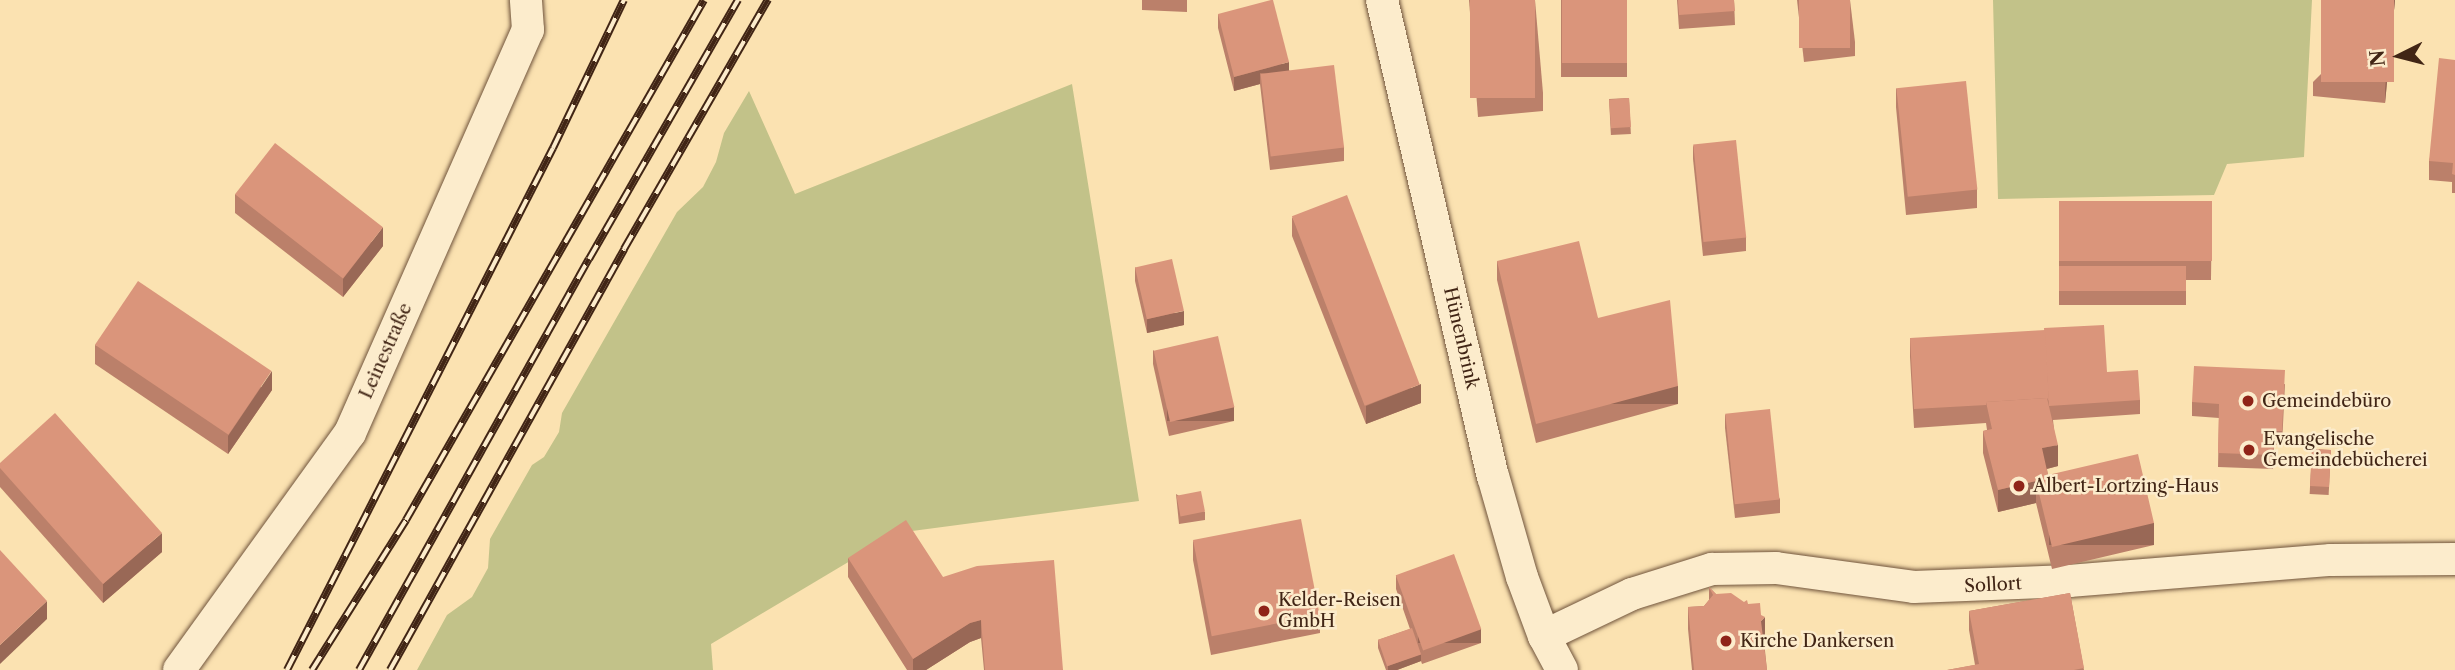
<!DOCTYPE html>
<meta charset="utf-8">
<style>
body{margin:0}
#map{position:relative;width:2455px;height:670px;overflow:hidden;background:#fbe2b1;font-family:"Libre Caslon Text",serif}
div>[style]{position:absolute}
[style*='--x']{left:calc(var(--x)*1px);top:calc(var(--y)*1px);width:calc(var(--w)*1px);rotate:calc(var(--a)*1deg)}
.green>*{inset:0;background:#c2c289}
.roads{filter:drop-shadow(0 0 2px #70543c) drop-shadow(0 0 2px #70543c)}
.minor>*{height:32px;margin:-16px;padding:0 16px;transform-origin:16px;border-radius:16px;background:#fceccc}
.rail>*{height:8px;margin-top:-4px;transform-origin:0;background:repeating-linear-gradient(90deg,#fceccc 0 16px,#412515 0 32px);box-sizing:border-box;border-block:2px solid #412515}
.wall>*{inset:0;background:#bb806a;transform-origin:0 0}
.shaded-wall>*{inset:0;background:#996856;transform-origin:0 0}
.building>*{inset:0;background:#da957b;transform-origin:0 0}
.dots>*{width:19px;height:19px;translate:-50% -50%;box-sizing:border-box;border:4px solid #fceccc;border-radius:50%}
span{translate:-50% -50%;white-space:nowrap;text-align:center;line-height:1.15;-webkit-text-stroke:5px #fceccc;paint-order:stroke}
.street-label{font-size:18px;color:#412515}
.poi-label{font-size:18px;color:#412515}
.left{translate:0 -50%;text-align:left}
.north{position:absolute;left:2364px;top:21px;width:70px;height:70px;-webkit-text-stroke:5px #fceccc;paint-order:stroke;rotate:264deg;font-size:19px;font-weight:700;line-height:28px;text-align:center;color:#412515}
.north::after{content:'';display:block;margin:auto;width:24px;height:32px;background:#412515;clip-path:polygon(50% 0,100% 100%,50% 72%,0 100%)}
</style>
<div id="map">
<div class="green">
<div style="clip-path:polygon(1993px 0,2312px 0,2304px 157px,2227px 164px,2214px 195px,1998px 199px)"></div>
<div style="clip-path:polygon(1072px 84px,1139px 501px,897px 533px,711px 644px,713px 670px,417px 670px,447px 615px,472px 597px,488px 568px,490px 539px,532px 465px,544px 457px,559px 432px,562px 413px,677px 212px,703px 187px,716px 162px,724px 133px,749px 91px,795px 194px)"></div>
</div>
<div class="roads">
<div class="minor">
<div style="--x:1382;--y:0;--w:489;--a:76.9"></div>
<div style="--x:1493;--y:476;--w:105;--a:74"></div>
<div style="--x:1522;--y:577;--w:63;--a:69.6"></div>
<div style="--x:1544;--y:636;--w:38;--a:62"></div>
<div style="--x:1544;--y:636;--w:98;--a:-25.5"></div>
<div style="--x:1632;--y:594;--w:84;--a:-17.4"></div>
<div style="--x:1712;--y:569;--w:64;--a:-0.9"></div>
<div style="--x:1776;--y:568;--w:139;--a:7.8"></div>
<div style="--x:1914;--y:587;--w:155;--a:-2.2"></div>
<div style="--x:2069;--y:581;--w:263;--a:-4.6"></div>
<div style="--x:2331;--y:560;--w:124;--a:-0.5"></div>
<div style="--x:179;--y:670;--w:292;--a:-54.2"></div>
<div style="--x:350;--y:433;--w:441;--a:-66.2"></div>
<div style="--x:528;--y:30;--w:30;--a:-94"></div>
</div>
</div>
<div class="rail">
<div style="--x:287;--y:670;--w:586;--a:-63"></div>
<div style="--x:553;--y:148;--w:164;--a:-64.4"></div>
<div style="--x:312;--y:670;--w:177;--a:-57.9"></div>
<div style="--x:406;--y:520;--w:599;--a:-60.18"></div>
<div style="--x:359;--y:670;--w:471;--a:-60.8"></div>
<div style="--x:589;--y:259;--w:299;--a:-60.1"></div>
<div style="--x:390;--y:670;--w:482;--a:-60.9"></div>
<div style="--x:624;--y:249;--w:288;--a:-60"></div>
</div>
<div class="wall">
<div style="clip-path:polygon(1142px 0,1187px 0,1187px 12px,1142px 10px)"></div>
<div style="clip-path:polygon(1469px 0,1535px 0,1543px 93px,1543px 111px,1478px 117px)"></div>
<div style="left:1561px;top:0;width:66px;height:77px"></div>
<div style="clip-path:polygon(1677px 0,1734px 0,1735px 25px,1679px 29px)"></div>
<div style="clip-path:polygon(1797px 0,1850px 0,1855px 42px,1855px 56px,1804px 62px)"></div>
<div style="clip-path:polygon(2395px 0,2385px 103px,2313px 96px,2313px 82px)"></div>
<div style="clip-path:polygon(1218px 14px,1289px 70px,1344px 147px,1344px 161px,1270px 170px,1260px 84px,1234px 91px,1218px 28px)"></div>
<div style="clip-path:polygon(2455px 60px,2455px 193px,2452px 193px,2452px 182px,2429px 180px,2429px 161px)"></div>
<div style="clip-path:polygon(1896px 88px,1977px 189px,1977px 208px,1906px 215px,1896px 107px)"></div>
<div style="left:1629px;top:98px;width:36px;height:20px;rotate:87deg"></div>
<div style="clip-path:polygon(1693px 145px,1746px 237px,1746px 251px,1703px 256px,1693px 159px)"></div>
<div style="clip-path:polygon(235px 194px,383px 246px,343px 297px,235px 213px)"></div>
<div style="clip-path:polygon(2059px 201px,2212px 202px,2211px 280px,2186px 280px,2186px 305px,2059px 305px)"></div>
<div style="clip-path:polygon(1292px 217px,1421px 403px,1366px 424px,1292px 236px)"></div>
<div style="clip-path:polygon(1497px 261px,1598px 318px,1678px 404px,1536px 443px,1497px 280px)"></div>
<div style="clip-path:polygon(1135px 267px,1184px 325px,1147px 333px,1135px 281px)"></div>
<div style="clip-path:polygon(1910px 338px,2107px 372px,2140px 400px,2140px 414px,2053px 420px,2058px 466px,2047px 469px,2048px 475px,2154px 545px,2052px 569px,2036px 503px,1998px 512px,1983px 453px,1983px 431px,1987px 430px,1986px 423px,1914px 428px,1910px 357px)"></div>
<div style="clip-path:polygon(95px 345px,272px 390px,228px 454px,95px 364px)"></div>
<div style="clip-path:polygon(1153px 350px,1234px 421px,1169px 436px,1153px 364px)"></div>
<div style="clip-path:polygon(2285px 384px,2282px 445px,2274px 445px,2273px 469px,2218px 467px,2219px 418px,2192px 416px,2192px 402px)"></div>
<div style="clip-path:polygon(1725px 414px,1780px 499px,1780px 513px,1735px 518px,1725px 428px)"></div>
<div style="left:2312px;top:449px;width:19px;height:45px;rotate:3deg"></div>
<div style="clip-path:polygon(0 463px,162px 552px,103px 603px,0 487px)"></div>
<div style="clip-path:polygon(1176px 494px,1205px 512px,1205px 520px,1179px 524px)"></div>
<div style="clip-path:polygon(1193px 541px,1320px 615px,1320px 633px,1211px 655px,1193px 560px)"></div>
<div style="clip-path:polygon(848px 558px,943px 577px,1063px 670px,984px 670px,981px 638px,970px 642px,926px 670px,907px 670px,848px 577px)"></div>
<div style="clip-path:polygon(1396px 575px,1481px 643px,1422px 664px,1421px 661px,1397px 670px,1386px 670px,1378px 648px,1378px 640px,1410px 629px,1396px 589px)"></div>
<div style="clip-path:polygon(1709px 587px,1716px 594px,1748px 604px,1765px 639px,1764px 641px,1767px 670px,1692px 670px,1688px 629px,1688px 607px,1704px 606px,1709px 600px)"></div>
<div style="clip-path:polygon(2070px 593px,2084px 670px,1947px 670px,1975px 665px,1969px 630px,1969px 611px)"></div>
</div>
<div class="shaded-wall">
<div style="clip-path:polygon(2394px 0,2395px 0,2385px 103px,2385px 89px)"></div>
<div style="clip-path:polygon(1289px 62px,1289px 76px,1260px 73px,1260px 84px,1234px 91px,1234px 77px)"></div>
<div style="clip-path:polygon(383px 227px,383px 246px,343px 297px,343px 279px)"></div>
<div style="clip-path:polygon(1184px 311px,1184px 325px,1147px 333px,1147px 319px)"></div>
<div style="clip-path:polygon(272px 371px,272px 390px,228px 454px,228px 436px)"></div>
<div style="clip-path:polygon(1421px 384px,1421px 403px,1366px 424px,1366px 406px)"></div>
<div style="left:1678px;top:386px;width:18px;height:147px;rotate:90deg"></div>
<div style="left:1234px;top:407px;width:14px;height:67px;rotate:90deg"></div>
<div style="clip-path:polygon(2058px 445px,2058px 466px,2042px 470px,2042px 448px)"></div>
<div style="clip-path:polygon(2036px 481px,2036px 503px,1998px 512px,1998px 490px)"></div>
<div style="left:2154px;top:523px;width:22px;height:105px;rotate:90deg"></div>
<div style="clip-path:polygon(162px 533px,162px 552px,103px 603px,103px 584px)"></div>
<div style="clip-path:polygon(47px 601px,47px 619px,0 664px,0 645px)"></div>
<div style="clip-path:polygon(1765px 617px,1765px 639px,1761px 643px,1761px 621px)"></div>
<div style="clip-path:polygon(981px 620px,981px 638px,970px 642px,926px 670px,913px 670px,913px 659px,970px 623px)"></div>
<div style="left:1481px;top:629px;width:14px;height:63px;rotate:90deg"></div>
<div style="clip-path:polygon(1421px 654px,1421px 661px,1397px 670px,1388px 670px,1388px 666px)"></div>
</div>
<div class="building">
<div style="clip-path:polygon(1271px 0,1273px 0,1289px 62px,1234px 77px,1218px 14px)"></div>
<div style="left:1470px;top:0;width:65px;height:98px"></div>
<div style="left:1562px;top:0;width:65px;height:63px"></div>
<div style="clip-path:polygon(1678px 0,1734px 0,1735px 11px,1679px 15px)"></div>
<div style="left:1799px;top:0;width:51px;height:48px"></div>
<div style="left:2321px;top:0;width:73px;height:82px"></div>
<div style="clip-path:polygon(2439px 58px,2455px 60px,2455px 175px,2452px 174px,2453px 163px,2429px 161px)"></div>
<div style="left:1334px;top:65px;width:83px;height:74px;rotate:83deg"></div>
<div style="left:1966px;top:81px;width:109px;height:70px;rotate:84deg"></div>
<div style="left:1629px;top:98px;width:29px;height:20px;rotate:86deg"></div>
<div style="left:1736px;top:140px;width:98px;height:43px;rotate:84deg"></div>
<div style="left:275px;top:143px;width:137px;height:65px;rotate:38deg"></div>
<div style="left:1347px;top:195px;width:203px;height:59px;rotate:69deg"></div>
<div style="left:2059px;top:201px;width:153px;height:60px"></div>
<div style="clip-path:polygon(1579px 241px,1598px 318px,1670px 300px,1678px 386px,1536px 424px,1497px 261px)"></div>
<div style="left:1172px;top:259px;width:53px;height:38px;rotate:77deg"></div>
<div style="left:2059px;top:266px;width:127px;height:25px"></div>
<div style="left:138px;top:281px;width:161px;height:77px;rotate:34deg"></div>
<div style="clip-path:polygon(2104px 325px,2107px 372px,2138px 370px,2140px 400px,2049px 406px,2044px 328px)"></div>
<div style="clip-path:polygon(2045px 330px,2049px 401px,2047px 398px,1986px 402px,1986px 405px,1914px 409px,1910px 338px)"></div>
<div style="left:1218px;top:336px;width:73px;height:66px;rotate:77deg"></div>
<div style="clip-path:polygon(2194px 366px,2285px 370px,2282px 431px,2274px 431px,2273px 455px,2218px 453px,2219px 404px,2192px 402px)"></div>
<div style="clip-path:polygon(2047px 398px,2058px 445px,2042px 448px,2048px 475px,2138px 454px,2154px 523px,2052px 547px,2036px 481px,1998px 490px,1983px 431px,1992px 429px,1986px 402px)"></div>
<div style="left:1770px;top:409px;width:91px;height:45px;rotate:84deg"></div>
<div style="clip-path:polygon(55px 413px,162px 533px,103px 584px,0 468px,0 463px)"></div>
<div style="left:2312px;top:449px;width:19px;height:37px;rotate:3deg"></div>
<div style="left:1201px;top:491px;width:21px;height:25px;rotate:79deg"></div>
<div style="left:1301px;top:519px;width:98px;height:110px;rotate:79deg"></div>
<div style="clip-path:polygon(906px 520px,943px 577px,977px 566px,1054px 560px,1063px 670px,985px 670px,981px 620px,970px 623px,913px 659px,848px 558px)"></div>
<div style="clip-path:polygon(0 550px,47px 601px,0 645px)"></div>
<div style="left:1454px;top:554px;width:80px;height:62px;rotate:70deg"></div>
<div style="clip-path:polygon(1709px 587px,1716px 594px,1731px 593px,1744px 602px,1747px 600px,1748px 604px,1760px 603px,1761px 615px,1765px 617px,1761px 621px,1767px 670px,1694px 670px,1688px 607px,1704px 606px,1713px 595px)"></div>
<div style="clip-path:polygon(2070px 593px,2084px 668px,2074px 670px,1947px 670px,1979px 664px,1969px 611px)"></div>
<div style="left:1412px;top:628px;width:28px;height:36px;rotate:71deg"></div>
</div>
<div class="dots">
<div style="left:2248px;top:401px;background:#8f2418"></div>
<div style="left:2249px;top:450px;background:#8f2418"></div>
<div style="left:2019px;top:486px;background:#8f2418"></div>
<div style="left:1264px;top:611px;background:#8f2418"></div>
<div style="left:1726px;top:641px;background:#8f2418"></div>
</div>
<div class="street-label">
<span style="left:1461px;top:338px;rotate:77deg">Hünenbrink</span>
<span style="left:386px;top:351px;rotate:-66deg">Leinestraße</span>
<span style="left:1993px;top:585px;rotate:-3deg">Sollort</span>
</div>
<div class="poi-label">
<span class="left" style="left:2262px;top:401px">Gemeindebüro</span>
<span class="left" style="left:2263px;top:450px">Evangelische<br>Gemeindebücherei</span>
<span class="left" style="left:2033px;top:486px">Albert-Lortzing-Haus</span>
<span class="left" style="left:1278px;top:611px">Kelder-Reisen<br>GmbH</span>
<span class="left" style="left:1740px;top:641px">Kirche Dankersen</span>
</div>
<div class="north">N</div>
</div>
